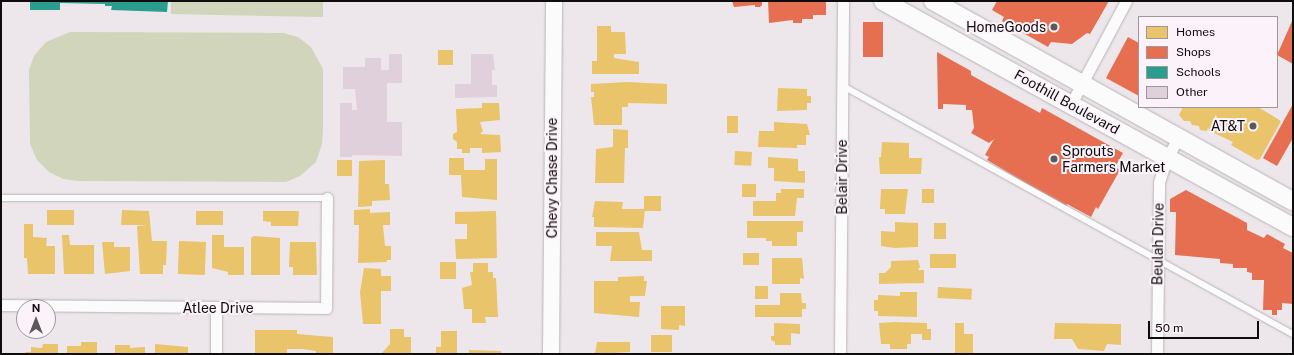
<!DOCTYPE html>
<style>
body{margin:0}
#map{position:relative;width:1294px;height:355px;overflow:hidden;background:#ede7eb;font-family:"Public Sans",sans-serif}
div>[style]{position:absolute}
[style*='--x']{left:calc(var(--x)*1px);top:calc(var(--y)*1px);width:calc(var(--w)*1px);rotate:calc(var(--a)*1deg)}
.green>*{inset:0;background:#d0d5bb}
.homes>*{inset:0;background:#e9c46a;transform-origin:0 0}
.shops>*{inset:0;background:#e76f51;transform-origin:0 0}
.schools>*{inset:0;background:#2a9d8f}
.building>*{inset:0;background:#e0d0dc}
.roads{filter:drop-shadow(0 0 1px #b8b4b7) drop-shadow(0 0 1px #b8b4b7)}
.lane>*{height:5.5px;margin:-2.75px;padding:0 2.75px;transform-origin:2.75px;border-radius:2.75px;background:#fcfbfc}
.street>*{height:11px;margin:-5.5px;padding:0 5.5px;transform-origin:5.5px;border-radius:5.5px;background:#fcfbfc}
.secondary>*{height:16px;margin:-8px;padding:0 8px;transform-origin:8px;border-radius:8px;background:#fcfbfc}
.primary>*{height:18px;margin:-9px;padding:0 9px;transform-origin:9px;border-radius:9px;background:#fcfbfc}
.dots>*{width:11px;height:11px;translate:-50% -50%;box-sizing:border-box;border:2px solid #fcf2f9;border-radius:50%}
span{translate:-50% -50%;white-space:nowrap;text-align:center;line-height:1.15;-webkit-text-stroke:4px #fcf2f9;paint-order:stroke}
.poi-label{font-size:14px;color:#0f0c0e}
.right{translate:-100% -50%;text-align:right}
.left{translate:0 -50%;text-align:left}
.street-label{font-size:14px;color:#0f0c0e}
.frame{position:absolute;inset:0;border:2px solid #0f0c0e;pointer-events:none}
.legend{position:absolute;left:1138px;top:16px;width:140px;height:92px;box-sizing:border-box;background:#fcf2f9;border:1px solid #9d969b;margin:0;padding:5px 7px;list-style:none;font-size:12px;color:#0f0c0e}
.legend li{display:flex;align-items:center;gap:8px;height:20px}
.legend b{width:20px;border:1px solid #9d969b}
.north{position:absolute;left:16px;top:299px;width:40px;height:40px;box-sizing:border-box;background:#fcf2f9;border:1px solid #9d969b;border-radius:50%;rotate:0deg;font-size:11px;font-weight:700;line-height:16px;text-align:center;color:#0f0c0e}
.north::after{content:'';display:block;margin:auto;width:14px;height:18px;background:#5d595b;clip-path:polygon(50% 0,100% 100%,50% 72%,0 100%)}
.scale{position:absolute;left:1148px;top:321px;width:111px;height:18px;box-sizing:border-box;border:2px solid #0f0c0e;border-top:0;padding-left:5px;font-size:12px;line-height:14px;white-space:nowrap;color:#0f0c0e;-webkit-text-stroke:3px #fcf2f9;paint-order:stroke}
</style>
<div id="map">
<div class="green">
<div style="clip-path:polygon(171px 1px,323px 1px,323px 17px,171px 14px)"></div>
<div style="clip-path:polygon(70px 32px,283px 33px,298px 37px,311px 47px,323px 69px,323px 129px,322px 144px,316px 162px,300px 176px,286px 182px,77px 181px,63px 179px,49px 172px,37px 160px,30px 144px,29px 70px,34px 56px,46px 42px)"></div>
</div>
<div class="homes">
<div style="clip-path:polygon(597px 26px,611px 26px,611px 32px,625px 32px,626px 54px,614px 54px,614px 58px,639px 62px,639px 74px,592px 74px,592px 61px,597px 61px)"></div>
<div style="left:438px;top:50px;width:15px;height:15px"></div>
<div style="clip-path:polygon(627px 82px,667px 84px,667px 104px,628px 103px,628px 107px,622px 107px,622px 125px,594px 125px,591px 97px,594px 97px,594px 92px,591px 92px,591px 84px)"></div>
<div style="clip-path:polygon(778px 88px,807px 89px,807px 96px,811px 96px,811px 103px,807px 103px,807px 110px,777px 111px)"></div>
<div style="clip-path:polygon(482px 103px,499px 103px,500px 120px,480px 122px,483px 131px,480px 134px,500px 135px,501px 152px,482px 153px,482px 148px,470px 148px,470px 153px,462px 153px,462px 149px,457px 149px,457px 142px,453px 139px,453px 134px,457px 132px,456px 109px,482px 108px)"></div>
<div style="clip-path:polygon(1183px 107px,1258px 107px,1281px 121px,1260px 159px,1257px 160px,1231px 145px,1233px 142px,1210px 131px,1208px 128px,1207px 131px,1200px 130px,1199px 126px,1192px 125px,1190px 121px,1184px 121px,1179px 115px)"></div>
<div style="left:727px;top:116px;width:11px;height:17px"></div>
<div style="clip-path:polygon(774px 122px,807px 124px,810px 135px,806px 135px,806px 145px,797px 145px,797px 148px,758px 147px,759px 131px,774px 131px)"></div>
<div style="clip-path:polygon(613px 129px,628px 130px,628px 148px,625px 148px,624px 183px,595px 183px,596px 149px,613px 147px)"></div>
<div style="clip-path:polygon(882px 142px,909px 143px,909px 158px,922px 158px,921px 174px,880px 174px,879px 157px,881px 157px)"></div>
<div style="left:735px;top:151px;width:17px;height:14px;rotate:3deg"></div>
<div style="clip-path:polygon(768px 157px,798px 159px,798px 171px,805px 171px,805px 183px,774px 181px,774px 168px,768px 168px)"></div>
<div style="clip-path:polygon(449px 158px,464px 158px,464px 170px,485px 170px,485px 159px,497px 159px,497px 200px,462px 197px,461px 175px,449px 175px)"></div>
<div style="left:337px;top:160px;width:15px;height:16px"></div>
<div style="clip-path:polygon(385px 160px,385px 184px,389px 184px,390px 200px,372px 201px,372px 206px,358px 207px,359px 161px)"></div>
<div style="left:742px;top:184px;width:14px;height:13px"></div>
<div style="clip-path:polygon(781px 189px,804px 189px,804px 198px,797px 198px,795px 216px,753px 216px,753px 201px,776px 201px,776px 193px,781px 193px)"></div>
<div style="clip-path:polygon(881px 189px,908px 189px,905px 214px,885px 214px,885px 209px,880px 209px)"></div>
<div style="left:922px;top:189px;width:12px;height:14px"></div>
<div style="left:644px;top:196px;width:17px;height:15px"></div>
<div style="clip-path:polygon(595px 201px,623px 202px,622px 209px,645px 209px,643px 228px,594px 227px,594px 217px,592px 217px)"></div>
<div style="clip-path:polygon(370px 209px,370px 213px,390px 212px,390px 225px,383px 225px,385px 246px,391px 246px,391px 260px,387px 260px,387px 262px,358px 263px,359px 225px,354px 225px,354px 210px)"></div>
<div style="left:47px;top:210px;width:27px;height:15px"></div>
<div style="clip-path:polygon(122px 210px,149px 211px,152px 241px,167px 241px,166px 265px,163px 265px,163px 274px,140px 274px,137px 226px,147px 225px,121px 225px)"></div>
<div style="left:196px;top:211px;width:27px;height:14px"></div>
<div style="clip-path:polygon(263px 211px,299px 211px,298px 226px,271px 226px,271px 222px,263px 221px)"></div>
<div style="clip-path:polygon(496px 211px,497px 258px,456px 259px,455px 239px,467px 239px,467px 224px,455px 224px,455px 212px)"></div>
<div style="clip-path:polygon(747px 221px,803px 221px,803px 232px,797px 232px,797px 246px,772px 246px,772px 241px,766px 241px,766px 238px,747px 238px)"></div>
<div style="clip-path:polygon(895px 222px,918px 223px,918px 247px,894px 248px,881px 246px,881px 231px,895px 232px)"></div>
<div style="left:934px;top:223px;width:12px;height:16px"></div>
<div style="clip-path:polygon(24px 224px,33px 224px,33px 237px,47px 238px,46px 246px,55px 246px,55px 274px,28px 274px,27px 258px,24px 258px)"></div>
<div style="clip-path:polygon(596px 232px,639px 232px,642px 250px,652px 250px,652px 261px,610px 261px,612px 246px,596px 246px)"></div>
<div style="clip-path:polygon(62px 235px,69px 235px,70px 245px,94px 245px,94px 274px,64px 274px)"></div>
<div style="clip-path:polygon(212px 235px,224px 235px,224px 247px,244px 247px,244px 275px,228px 275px,228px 272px,212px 268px)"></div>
<div style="clip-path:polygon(254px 236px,280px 238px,280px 275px,251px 275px,251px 238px)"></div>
<div style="left:179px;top:241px;width:27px;height:33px;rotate:2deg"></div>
<div style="clip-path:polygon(102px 242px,114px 242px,114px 247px,130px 247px,130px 271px,105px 274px)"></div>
<div style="clip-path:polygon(290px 242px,316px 242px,317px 275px,293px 275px,293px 267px,289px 267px)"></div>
<div style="left:743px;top:253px;width:16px;height:12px"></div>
<div style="left:956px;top:254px;width:14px;height:26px;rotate:90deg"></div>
<div style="clip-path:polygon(772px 258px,802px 258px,804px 279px,800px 278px,800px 284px,772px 284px)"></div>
<div style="clip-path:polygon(918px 260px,920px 267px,918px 270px,924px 270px,924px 283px,879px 284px,879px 273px,885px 273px,891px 267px,891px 261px)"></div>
<div style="left:440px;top:262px;width:16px;height:17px"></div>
<div style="clip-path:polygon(473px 263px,488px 263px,488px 272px,493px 272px,493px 278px,496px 278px,498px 317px,485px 317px,486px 323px,472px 323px,472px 309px,464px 309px,462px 288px,472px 285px,470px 272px,473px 272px)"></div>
<div style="clip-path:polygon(364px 268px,381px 269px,381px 276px,391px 276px,391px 291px,381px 291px,381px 324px,363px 324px,360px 292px)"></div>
<div style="clip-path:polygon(644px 276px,644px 281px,647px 281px,645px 296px,630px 296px,630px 302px,640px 302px,639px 317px,594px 313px,594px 281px,618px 281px,618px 277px)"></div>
<div style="left:768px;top:286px;width:13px;height:13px;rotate:90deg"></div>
<div style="left:938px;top:287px;width:34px;height:11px;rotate:3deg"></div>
<div style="clip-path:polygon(900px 292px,917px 292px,917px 317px,878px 316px,878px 311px,874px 311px,874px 300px,878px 300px,878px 295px,900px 296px)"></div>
<div style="clip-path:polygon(780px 293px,801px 293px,802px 303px,806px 303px,806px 309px,802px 309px,802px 317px,755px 317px,755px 305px,780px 305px)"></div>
<div style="clip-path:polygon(661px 306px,685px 306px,685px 326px,679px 325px,679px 330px,661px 329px)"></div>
<div style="clip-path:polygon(895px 322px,927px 323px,927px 329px,931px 329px,931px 340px,922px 340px,922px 334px,911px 334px,911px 344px,907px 344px,907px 349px,890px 349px,890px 344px,881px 344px,879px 323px)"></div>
<div style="clip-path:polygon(774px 323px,800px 324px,800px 334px,791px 333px,791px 345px,775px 345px,775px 342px,771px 340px,771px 336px,774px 336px)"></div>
<div style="clip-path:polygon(955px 323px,964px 323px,964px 334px,973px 334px,973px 353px,955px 354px)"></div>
<div style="clip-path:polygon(1055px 323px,1121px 324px,1121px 345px,1107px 344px,1104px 351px,1078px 349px,1072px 339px,1054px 339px)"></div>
<div style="clip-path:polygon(390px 329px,404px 329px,404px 337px,411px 337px,411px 354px,381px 354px,390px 344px)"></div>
<div style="clip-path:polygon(255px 330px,297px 330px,297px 334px,333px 337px,333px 354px,316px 354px,316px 351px,302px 349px,287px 349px,287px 354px,255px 354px)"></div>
<div style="clip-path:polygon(441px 331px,457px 331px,457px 354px,436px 354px,436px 347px,441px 347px)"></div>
<div style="left:651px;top:335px;width:21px;height:17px"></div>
<div style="clip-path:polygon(81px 342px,97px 342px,97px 354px,67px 354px,67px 346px,81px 346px)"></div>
<div style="clip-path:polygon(597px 342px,630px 342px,630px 352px,595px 354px)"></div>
<div style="clip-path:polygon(43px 344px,58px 344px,58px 354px,25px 354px,25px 352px,31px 352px,31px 347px,42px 348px)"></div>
<div style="clip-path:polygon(155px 344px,188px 347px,188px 354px,155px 354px)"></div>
<div style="clip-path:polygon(115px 345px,130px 345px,130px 348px,145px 347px,145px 354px,115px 354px)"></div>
<div style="clip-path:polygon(469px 350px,501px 351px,501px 354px,469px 354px)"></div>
</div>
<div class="shops">
<div style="clip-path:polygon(732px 1px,762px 1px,762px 5px,760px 7px,755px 7px,755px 5px,734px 7px)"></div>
<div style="clip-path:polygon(768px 1px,826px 1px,826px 15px,813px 15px,813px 19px,802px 19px,802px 23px,793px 23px,793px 20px,769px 23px)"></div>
<div style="clip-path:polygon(997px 1px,1109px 1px,1090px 34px,1087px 33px,1072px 44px,1051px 42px,1048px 47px,1002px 21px,1004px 17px,992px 10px)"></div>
<div style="clip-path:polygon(1293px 19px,1293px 64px,1277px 55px)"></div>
<div style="left:863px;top:22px;width:20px;height:35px"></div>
<div style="clip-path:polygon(1128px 37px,1139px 43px,1139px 96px,1106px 78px)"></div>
<div style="clip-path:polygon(937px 52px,971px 71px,971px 75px,1040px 113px,1042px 108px,1123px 153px,1115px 167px,1120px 170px,1098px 209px,1096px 207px,1091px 217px,1067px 204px,1066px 207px,987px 160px,989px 157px,985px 155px,994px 139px,989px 143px,971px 133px,974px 128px,972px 110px,966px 110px,966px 105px,943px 104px,943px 109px,938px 109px)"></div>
<div style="clip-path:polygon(1293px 104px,1293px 138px,1277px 166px,1263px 158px)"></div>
<div style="clip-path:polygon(1186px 190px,1247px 223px,1247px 230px,1264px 238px,1267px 234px,1285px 244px,1283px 248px,1293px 253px,1293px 304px,1282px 303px,1282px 310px,1277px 310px,1277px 315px,1272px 315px,1272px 310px,1263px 310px,1264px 280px,1252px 280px,1252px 273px,1247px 272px,1247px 268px,1233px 268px,1233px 264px,1220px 263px,1220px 259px,1175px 255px,1176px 212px,1170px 212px,1170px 199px)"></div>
</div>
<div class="schools">
<div style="clip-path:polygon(30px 1px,168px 1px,167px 12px,111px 10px,112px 6px,105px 6px,105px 4px,60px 3px,60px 10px,30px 10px)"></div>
</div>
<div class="building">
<div style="clip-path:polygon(389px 54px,402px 54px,402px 83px,387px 83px,387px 122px,402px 122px,402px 156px,352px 155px,352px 157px,340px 157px,340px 103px,352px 103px,352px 110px,357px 110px,355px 89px,343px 89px,343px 67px,365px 67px,365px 58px,381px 58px,381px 70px,389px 70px)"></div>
<div style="clip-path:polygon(471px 54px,493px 54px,495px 70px,492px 70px,492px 85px,497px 85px,497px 97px,455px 98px,455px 84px,471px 84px)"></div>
</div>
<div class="roads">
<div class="lane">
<div style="--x:843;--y:86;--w:514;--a:28.86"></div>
<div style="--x:1;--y:198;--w:326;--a:0"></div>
</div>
<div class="street">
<div style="--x:1071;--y:104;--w:117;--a:-61.9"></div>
<div style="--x:1;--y:305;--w:325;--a:0.5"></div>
<div style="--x:326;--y:308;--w:110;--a:-89.5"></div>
<div style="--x:216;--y:308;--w:46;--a:90"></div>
<div style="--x:840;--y:354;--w:353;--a:-89.5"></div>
<div style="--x:1157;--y:354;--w:172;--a:-89.3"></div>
<div style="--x:1159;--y:182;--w:25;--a:-72"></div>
<div style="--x:1167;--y:158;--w:23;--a:-61"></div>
</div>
<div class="secondary">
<div style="--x:551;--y:354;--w:353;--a:-89.5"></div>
</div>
<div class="primary">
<div style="--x:883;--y:1;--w:468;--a:28.9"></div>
<div style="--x:933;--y:1;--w:412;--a:29.1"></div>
</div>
</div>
<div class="dots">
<div style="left:1054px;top:27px;background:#5d595b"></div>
<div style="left:1253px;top:126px;background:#5d595b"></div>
<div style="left:1054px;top:159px;background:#5d595b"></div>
</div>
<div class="poi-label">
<span class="right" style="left:1046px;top:27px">HomeGoods</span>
<span class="right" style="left:1245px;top:126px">AT&amp;T</span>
<span class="left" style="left:1062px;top:159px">Sprouts<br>Farmers Market</span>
</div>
<div class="street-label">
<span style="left:1067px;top:102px;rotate:29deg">Foothill Boulevard</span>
<span style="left:842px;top:177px;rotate:-90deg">Belair Drive</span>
<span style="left:552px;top:178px;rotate:-90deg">Chevy Chase Drive</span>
<span style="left:1158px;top:244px;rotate:-89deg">Beulah Drive</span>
<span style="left:218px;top:308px">Atlee Drive</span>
</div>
<div class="frame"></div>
<ul class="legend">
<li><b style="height:11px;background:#e9c46a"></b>Homes</li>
<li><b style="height:11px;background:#e76f51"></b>Shops</li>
<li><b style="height:11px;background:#2a9d8f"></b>Schools</li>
<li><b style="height:11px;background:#e0d0dc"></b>Other</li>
</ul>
<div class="north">N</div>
<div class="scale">50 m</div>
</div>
